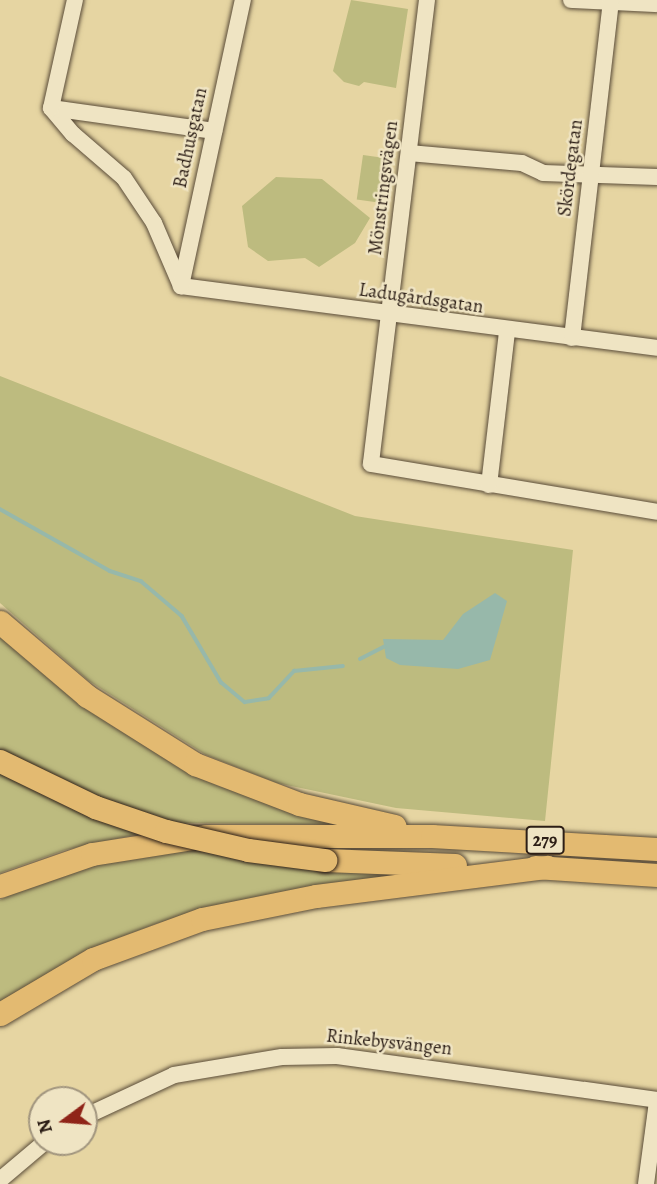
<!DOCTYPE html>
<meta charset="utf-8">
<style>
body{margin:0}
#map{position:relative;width:657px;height:1184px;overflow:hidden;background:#e6d5a2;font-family:Alegreya,serif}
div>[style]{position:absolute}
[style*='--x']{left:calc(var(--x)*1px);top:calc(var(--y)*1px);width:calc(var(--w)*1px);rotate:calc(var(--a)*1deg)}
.green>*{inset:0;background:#bdbb7f;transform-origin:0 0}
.water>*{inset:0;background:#97b8aa}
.stream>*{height:3.5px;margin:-1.75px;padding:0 1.75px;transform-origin:1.75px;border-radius:1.75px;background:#97b8aa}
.roads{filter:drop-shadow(0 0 2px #5a4c39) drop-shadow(0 0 2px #5a4c39)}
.minor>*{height:16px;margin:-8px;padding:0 8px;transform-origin:8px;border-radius:8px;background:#efe4c3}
.highway>*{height:23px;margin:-11.5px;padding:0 11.5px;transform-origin:11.5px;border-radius:11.5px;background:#e3ba71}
.bridges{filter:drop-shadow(0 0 2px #2c1e16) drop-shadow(0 0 2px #2c1e16)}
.highway-bridge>*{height:23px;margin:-11.5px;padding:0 11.5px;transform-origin:11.5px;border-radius:11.5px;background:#e3ba71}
span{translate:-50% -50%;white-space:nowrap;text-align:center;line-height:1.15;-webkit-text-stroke:5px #efe4c3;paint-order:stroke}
.shield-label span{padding:2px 5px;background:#efe4c3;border:2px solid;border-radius:5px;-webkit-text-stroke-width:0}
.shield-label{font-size:18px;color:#2c1e16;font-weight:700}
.street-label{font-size:19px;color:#2c1e16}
.north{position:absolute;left:28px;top:1086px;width:70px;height:70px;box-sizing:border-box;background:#efe4c3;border:2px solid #a1957e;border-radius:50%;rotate:254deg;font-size:19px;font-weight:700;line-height:28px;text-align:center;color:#2c1e16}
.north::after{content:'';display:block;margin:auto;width:24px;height:32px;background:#8f2418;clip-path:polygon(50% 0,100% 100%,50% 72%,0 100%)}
</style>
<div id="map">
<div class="green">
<div style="clip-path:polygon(351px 0,408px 9px,396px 88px,364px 82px,359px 86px,344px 82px,333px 71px)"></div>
<div style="left:363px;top:155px;width:29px;height:45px;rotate:8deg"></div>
<div style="clip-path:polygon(276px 177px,322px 179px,370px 218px,355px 243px,319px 267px,305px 258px,268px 261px,248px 247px,242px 206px)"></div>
<div style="clip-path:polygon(0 376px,355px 516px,573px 550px,545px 821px,396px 808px,277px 783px,206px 755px,89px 681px,0 603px)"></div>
<div style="clip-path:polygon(0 631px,108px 723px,170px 761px,218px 786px,356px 825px,189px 823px,65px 850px,0 873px)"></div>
<div style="clip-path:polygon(325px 845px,324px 870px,408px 873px,245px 900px,155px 924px,83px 952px,0 1002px,0 900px,42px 880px,109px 861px,186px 846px)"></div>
</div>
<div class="water">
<div style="clip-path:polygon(495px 593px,507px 601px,490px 660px,458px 669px,400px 665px,386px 658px,383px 639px,443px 640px,463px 614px)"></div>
</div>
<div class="stream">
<div style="--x:0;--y:509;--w:126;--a:29.4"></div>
<div style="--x:110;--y:571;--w:33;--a:18"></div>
<div style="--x:141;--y:581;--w:54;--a:40.5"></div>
<div style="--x:182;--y:616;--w:77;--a:59.4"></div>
<div style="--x:221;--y:682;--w:31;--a:40"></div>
<div style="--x:245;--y:702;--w:24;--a:-9"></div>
<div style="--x:269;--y:698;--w:37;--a:-47"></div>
<div style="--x:294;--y:671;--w:49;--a:-5.8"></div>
<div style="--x:360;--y:659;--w:27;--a:-27"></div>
</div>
<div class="roads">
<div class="minor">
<div style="--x:427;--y:0;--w:467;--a:96.9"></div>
<div style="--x:371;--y:464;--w:290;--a:9.5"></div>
<div style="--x:571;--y:0;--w:86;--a:2.7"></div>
<div style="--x:51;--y:108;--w:34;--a:50"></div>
<div style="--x:73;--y:134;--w:67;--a:40.8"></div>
<div style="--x:124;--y:178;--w:54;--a:56.3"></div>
<div style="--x:154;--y:223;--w:69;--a:66.8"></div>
<div style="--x:51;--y:108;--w:165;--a:8"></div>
<div style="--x:51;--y:108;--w:111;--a:-77.5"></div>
<div style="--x:409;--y:153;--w:113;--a:5.1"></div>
<div style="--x:522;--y:163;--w:23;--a:25"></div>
<div style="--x:543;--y:173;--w:114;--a:2"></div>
<div style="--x:181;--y:286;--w:480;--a:7.4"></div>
<div style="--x:181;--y:286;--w:293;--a:-77.8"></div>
<div style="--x:572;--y:338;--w:337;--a:-83.4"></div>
<div style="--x:489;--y:485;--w:155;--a:-83.3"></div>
<div style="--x:84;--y:1117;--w:99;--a:-25"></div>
<div style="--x:174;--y:1075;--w:109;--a:-9.5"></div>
<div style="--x:282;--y:1057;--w:55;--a:-1"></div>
<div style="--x:337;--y:1056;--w:323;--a:7.8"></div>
<div style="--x:0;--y:1180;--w:59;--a:-40.2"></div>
<div style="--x:646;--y:1184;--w:83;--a:-82.4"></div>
</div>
<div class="highway">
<div style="--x:0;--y:622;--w:114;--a:40.4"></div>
<div style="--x:87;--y:696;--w:128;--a:32.2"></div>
<div style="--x:195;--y:764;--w:111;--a:21"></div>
<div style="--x:299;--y:804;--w:98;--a:13"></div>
<div style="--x:325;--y:860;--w:130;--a:2.2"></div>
<div style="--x:535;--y:867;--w:122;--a:3.8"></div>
<div style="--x:0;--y:886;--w:97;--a:-19.2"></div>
<div style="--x:92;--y:854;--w:115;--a:-9"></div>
<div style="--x:206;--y:836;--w:226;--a:0"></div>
<div style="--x:432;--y:836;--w:225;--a:3.3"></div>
<div style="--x:0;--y:1014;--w:108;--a:-30.6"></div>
<div style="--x:93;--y:959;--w:116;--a:-20.2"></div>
<div style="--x:202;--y:919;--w:116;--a:-11.4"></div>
<div style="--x:316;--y:896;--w:233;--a:-7.2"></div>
</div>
</div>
<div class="bridges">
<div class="highway-bridge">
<div style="--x:0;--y:761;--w:106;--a:25.8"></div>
<div style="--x:95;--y:807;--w:75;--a:18.7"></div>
<div style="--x:166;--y:831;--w:84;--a:13"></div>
<div style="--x:248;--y:850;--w:78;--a:7.4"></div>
</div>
</div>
<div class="shield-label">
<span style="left:545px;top:840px">279</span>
</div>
<div class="street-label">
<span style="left:191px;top:138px;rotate:-78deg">Badhusgatan</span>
<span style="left:571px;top:168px;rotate:-83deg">Skördegatan</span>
<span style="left:384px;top:188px;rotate:-83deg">Mönstringsvägen</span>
<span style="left:421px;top:299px;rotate:8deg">Ladugårdsgatan</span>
<span style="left:389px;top:1043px;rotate:6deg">Rinkebysvängen</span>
</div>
<div class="north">N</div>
</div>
